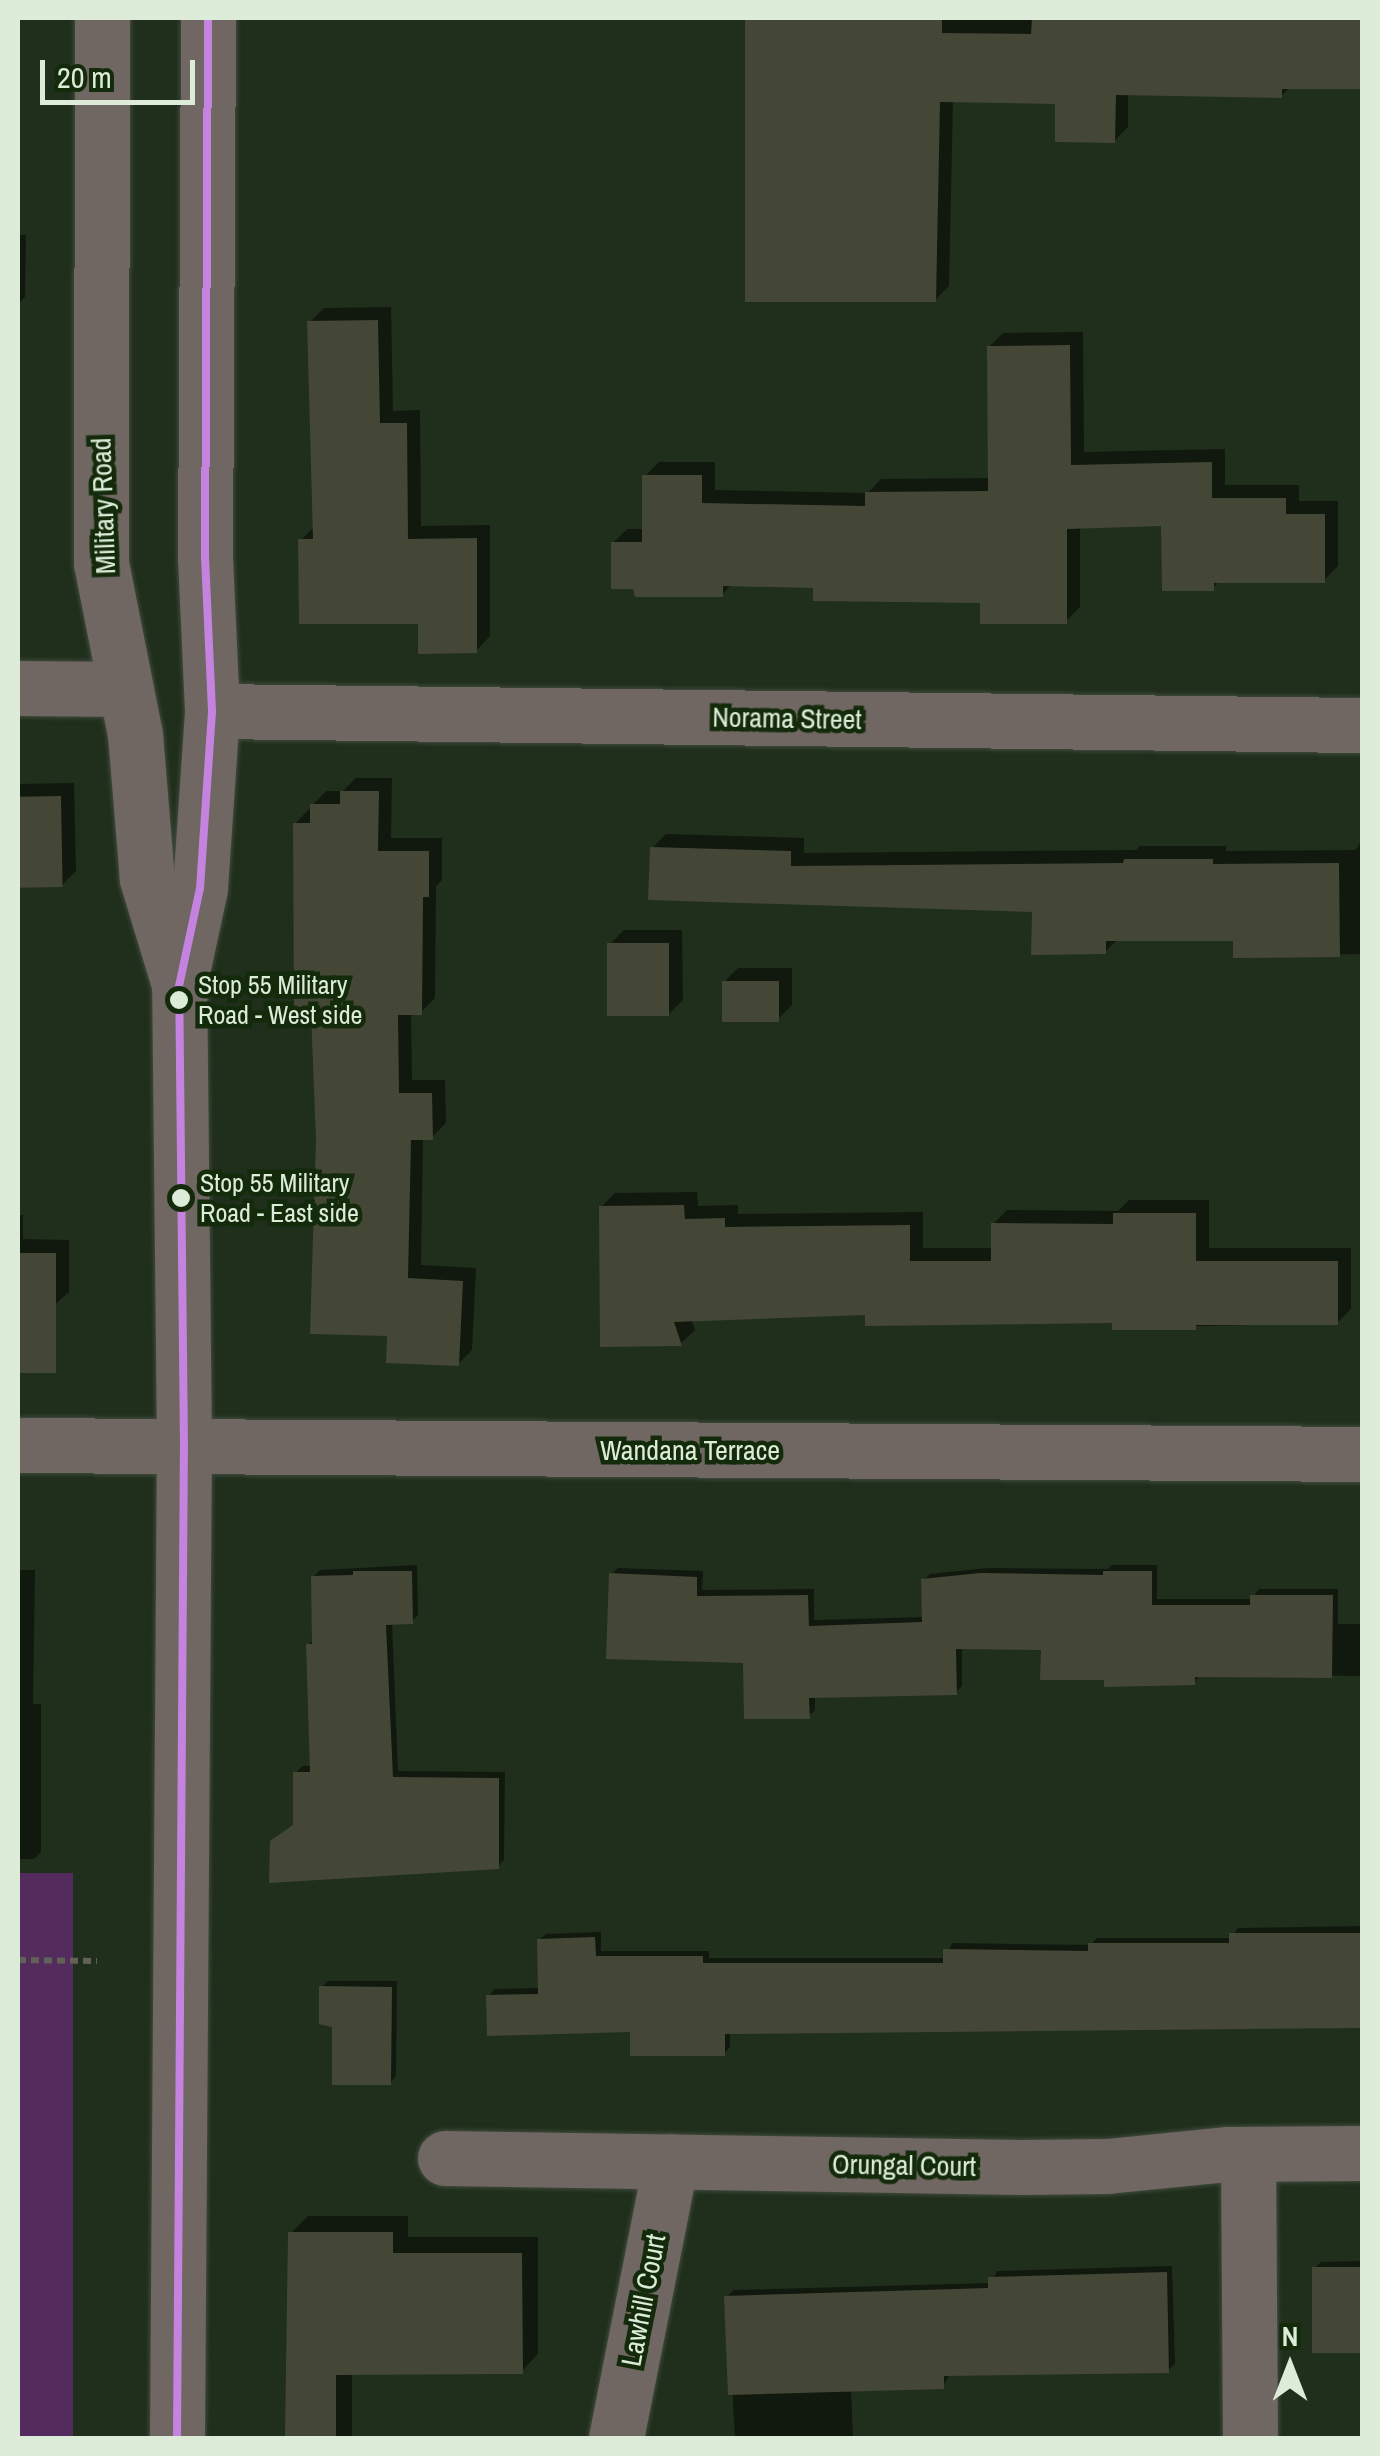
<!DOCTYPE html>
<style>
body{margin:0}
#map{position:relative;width:1380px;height:2456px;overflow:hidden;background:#202e1c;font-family:"Archivo Narrow",sans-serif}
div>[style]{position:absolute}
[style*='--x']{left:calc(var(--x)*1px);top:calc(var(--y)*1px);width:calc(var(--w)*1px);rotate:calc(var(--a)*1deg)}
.green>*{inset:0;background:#532c5d;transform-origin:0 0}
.shadow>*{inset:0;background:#0007}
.building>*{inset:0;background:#444736;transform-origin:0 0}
.path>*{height:6px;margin-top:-3px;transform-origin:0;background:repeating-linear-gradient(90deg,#616158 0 8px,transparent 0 13px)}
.roads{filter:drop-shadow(0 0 2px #3f4b3c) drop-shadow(0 0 2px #3f4b3c)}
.minor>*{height:55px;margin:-27.5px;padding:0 27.5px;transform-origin:27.5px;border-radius:27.5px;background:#706662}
.bus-1>*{height:8px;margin:-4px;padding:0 4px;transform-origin:4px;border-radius:4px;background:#c483df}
.dots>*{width:28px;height:28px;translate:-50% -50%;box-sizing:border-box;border:5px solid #132b0b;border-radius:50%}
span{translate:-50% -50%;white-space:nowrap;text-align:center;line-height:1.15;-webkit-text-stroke:9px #132b0b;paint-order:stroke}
.bus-label{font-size:26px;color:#dcecd8}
.left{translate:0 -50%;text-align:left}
.street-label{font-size:28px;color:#dcecd8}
.frame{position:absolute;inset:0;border:20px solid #dcecd8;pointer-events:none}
.north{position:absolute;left:1240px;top:2316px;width:100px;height:100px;-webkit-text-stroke:8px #132b0b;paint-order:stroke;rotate:0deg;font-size:28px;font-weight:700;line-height:40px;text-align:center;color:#dcecd8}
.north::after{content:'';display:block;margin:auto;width:35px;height:45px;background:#dcecd8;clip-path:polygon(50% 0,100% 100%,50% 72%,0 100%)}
.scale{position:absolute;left:40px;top:60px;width:155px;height:45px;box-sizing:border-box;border:5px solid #dcecd8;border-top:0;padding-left:12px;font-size:30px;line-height:35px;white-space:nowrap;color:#dcecd8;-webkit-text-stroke:8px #132b0b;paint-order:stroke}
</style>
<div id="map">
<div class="green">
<div style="left:18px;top:1873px;width:55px;height:565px"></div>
</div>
<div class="shadow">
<div style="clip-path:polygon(748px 18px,1362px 18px,1362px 87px,1290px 87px,1281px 96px,1128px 93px,1128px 127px,1114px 141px,1058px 102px,953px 100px,949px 286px,935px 300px,748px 299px)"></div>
<div style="clip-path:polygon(18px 235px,26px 235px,25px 297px,18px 304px)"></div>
<div style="clip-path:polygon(391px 307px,393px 411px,420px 410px,421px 526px,490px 525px,490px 636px,476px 651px,421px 621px,301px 540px,315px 526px,310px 322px,324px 308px)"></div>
<div style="clip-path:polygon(1083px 332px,1084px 452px,1225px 449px,1225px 485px,1299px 485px,1299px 501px,1338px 501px,1338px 566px,1324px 580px,1220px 580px,1213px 588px,1163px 524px,1080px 526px,1080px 607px,1066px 621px,982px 600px,816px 586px,733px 583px,722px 594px,613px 543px,627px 529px,644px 529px,645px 476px,659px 462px,715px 462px,715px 490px,868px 493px,881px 479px,990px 478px,989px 347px,1003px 333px)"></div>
<div style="clip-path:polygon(356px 778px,392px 778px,391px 838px,442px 838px,442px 880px,436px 886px,435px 998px,421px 1012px,411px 1012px,412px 1080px,445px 1080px,446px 1123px,432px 1137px,423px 1137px,421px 1265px,476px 1268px,472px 1350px,458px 1364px,390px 1334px,319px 1140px,314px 1012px,295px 824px,326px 791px,343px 791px)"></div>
<div style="clip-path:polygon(74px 783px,76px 871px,62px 885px,18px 886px,18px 784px)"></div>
<div style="clip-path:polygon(666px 834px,804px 838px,804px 853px,1136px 850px,1140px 846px,1226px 846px,1226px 851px,1356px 850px,1362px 839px,1362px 954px,1235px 956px,1235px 939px,1118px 939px,1105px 952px,1034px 909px,652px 848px)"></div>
<div style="clip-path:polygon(624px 930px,682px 930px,683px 1000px,669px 1014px,610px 944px)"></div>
<div style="clip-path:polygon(738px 968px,792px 968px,792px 1005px,778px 1019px,724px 982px)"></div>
<div style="clip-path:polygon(697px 1192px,698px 1206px,738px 1205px,738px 1214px,923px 1212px,923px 1248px,993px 1248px,993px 1224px,1007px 1210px,1118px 1211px,1129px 1200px,1209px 1200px,1209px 1248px,1351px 1248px,1351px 1309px,1337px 1323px,1115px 1328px,1115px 1320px,868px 1312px,691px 1319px,695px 1330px,681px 1343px,601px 1207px,615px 1193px)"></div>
<div style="clip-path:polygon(18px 1215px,23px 1215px,23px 1239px,69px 1240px,69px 1292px,27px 1330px,18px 1330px)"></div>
<div style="clip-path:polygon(417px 1565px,418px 1615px,411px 1622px,392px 1622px,398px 1771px,505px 1772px,504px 1860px,497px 1867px,296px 1823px,296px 1773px,302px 1766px,313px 1766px,309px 1645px,314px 1639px,313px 1577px,320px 1570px)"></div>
<div style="clip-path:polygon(1112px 1565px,1157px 1565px,1157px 1599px,1252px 1599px,1259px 1589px,1338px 1589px,1338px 1624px,1362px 1624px,1362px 1676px,1200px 1674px,1194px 1683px,1044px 1648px,962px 1647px,962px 1686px,956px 1692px,815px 1695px,815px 1710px,809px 1716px,746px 1660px,612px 1574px,618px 1568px,703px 1571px,702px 1590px,814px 1589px,814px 1620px,925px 1617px,924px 1580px,930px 1574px,988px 1568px,1108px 1569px)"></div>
<div style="clip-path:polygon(18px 1570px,35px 1570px,33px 1704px,41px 1704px,41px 1852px,34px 1859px,18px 1859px)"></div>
<div style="clip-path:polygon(1362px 1926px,1362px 2025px,730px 2031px,730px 2047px,724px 2054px,488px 1996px,495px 1989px,540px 1988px,539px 1940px,546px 1934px,601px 1932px,601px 1951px,709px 1951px,709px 1958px,945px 1958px,952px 1943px,1090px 1945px,1097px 1938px,1231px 1938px,1238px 1928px)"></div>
<div style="clip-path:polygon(328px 1981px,397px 1981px,396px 2076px,390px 2083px,335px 2025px,322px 1987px)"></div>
<div style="clip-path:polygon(308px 2216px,408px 2216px,408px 2237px,538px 2237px,538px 2354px,522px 2371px,352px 2373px,352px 2438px,287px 2438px,291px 2233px)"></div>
<div style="clip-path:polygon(1362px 2261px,1362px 2351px,1316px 2351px,1314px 2269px,1321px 2262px)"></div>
<div style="clip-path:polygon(1172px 2266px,1175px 2364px,1168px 2370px,950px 2374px,943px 2386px,851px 2390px,853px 2438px,735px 2438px,727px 2297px,733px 2290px,991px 2283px,997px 2271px)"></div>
</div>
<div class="building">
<div style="clip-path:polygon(745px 18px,919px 18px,942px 20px,942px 33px,1031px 34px,1032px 18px,1362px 20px,1362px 89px,1282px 89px,1282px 98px,1116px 95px,1115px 143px,1055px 142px,1055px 104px,940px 102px,936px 302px,745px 302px)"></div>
<div style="clip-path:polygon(378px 320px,380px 423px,407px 423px,408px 539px,477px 538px,477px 653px,418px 654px,418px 624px,299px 624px,298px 539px,313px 539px,307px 321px)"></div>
<div style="clip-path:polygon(1070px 345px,1071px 465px,1212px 462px,1212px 498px,1286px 498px,1286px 514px,1325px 514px,1325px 583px,1214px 583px,1214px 591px,1162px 591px,1161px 526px,1067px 529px,1067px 624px,980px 624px,980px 603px,813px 601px,813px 588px,723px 586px,723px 597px,635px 597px,633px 589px,611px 589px,611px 542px,642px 542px,642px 475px,702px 475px,702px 503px,865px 506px,865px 492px,988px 491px,987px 346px)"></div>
<div style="clip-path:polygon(340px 791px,379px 791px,378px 851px,429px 851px,429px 897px,423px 897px,422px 1015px,398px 1015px,399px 1093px,432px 1093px,433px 1140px,411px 1140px,408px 1278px,463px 1281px,459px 1366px,386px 1363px,387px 1336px,310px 1334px,316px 1140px,311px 1014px,294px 1014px,293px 823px,310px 823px,310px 804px,340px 804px)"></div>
<div style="left:61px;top:796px;width:91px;height:43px;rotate:89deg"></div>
<div style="clip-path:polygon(650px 847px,791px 851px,791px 866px,1123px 863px,1124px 859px,1213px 859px,1213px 864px,1339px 863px,1340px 957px,1233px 958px,1233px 941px,1106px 941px,1106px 954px,1031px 955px,1032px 912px,648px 900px)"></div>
<div style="left:607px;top:943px;width:62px;height:73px"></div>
<div style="left:722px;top:981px;width:57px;height:41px"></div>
<div style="clip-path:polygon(684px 1205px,685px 1219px,725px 1218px,725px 1227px,910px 1225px,910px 1261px,991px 1261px,991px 1223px,1113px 1224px,1113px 1213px,1196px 1213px,1196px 1261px,1338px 1261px,1338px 1325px,1196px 1325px,1196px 1330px,1112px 1330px,1112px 1323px,865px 1326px,865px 1315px,674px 1322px,682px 1346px,600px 1347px,599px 1206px)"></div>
<div style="left:18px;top:1253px;width:38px;height:120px"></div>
<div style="clip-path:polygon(353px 1571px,412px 1571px,413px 1624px,386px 1625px,393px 1777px,499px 1778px,499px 1869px,269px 1883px,270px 1841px,293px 1825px,293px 1772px,310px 1772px,306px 1644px,312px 1644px,311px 1576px,353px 1575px)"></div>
<div style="clip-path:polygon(1103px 1571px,1152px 1571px,1152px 1605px,1250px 1605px,1250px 1595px,1333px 1595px,1332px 1678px,1195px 1677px,1195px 1685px,1104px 1687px,1104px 1680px,1040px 1680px,1041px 1650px,956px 1649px,957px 1695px,809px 1698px,810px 1719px,744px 1719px,743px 1663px,606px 1659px,609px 1573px,697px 1577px,697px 1596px,808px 1595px,809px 1626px,922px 1622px,921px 1579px,980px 1573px,1103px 1575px)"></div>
<div style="clip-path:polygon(1229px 1933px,1362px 1933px,1362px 2028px,725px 2034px,725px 2056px,630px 2056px,630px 2032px,487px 2036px,486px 1995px,538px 1994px,537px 1939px,595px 1937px,596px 1956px,703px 1956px,703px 1963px,943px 1963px,943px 1949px,1088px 1951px,1088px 1943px,1229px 1943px)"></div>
<div style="clip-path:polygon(319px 1986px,392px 1987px,391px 2085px,332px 2085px,332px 2027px,319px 2024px)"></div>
<div style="clip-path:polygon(288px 2232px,393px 2232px,393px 2253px,522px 2253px,523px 2374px,336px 2375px,336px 2436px,285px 2436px)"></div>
<div style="left:1362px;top:2267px;width:86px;height:50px;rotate:90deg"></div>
<div style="clip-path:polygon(1167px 2272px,1169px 2373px,944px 2376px,944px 2389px,728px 2395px,724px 2296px,988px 2288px,988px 2277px)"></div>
</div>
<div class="path">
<div style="--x:18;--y:1960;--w:79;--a:0.7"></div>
</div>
<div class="roads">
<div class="minor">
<div style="--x:102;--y:18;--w:545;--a:90.11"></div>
<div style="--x:101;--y:563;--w:174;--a:78.8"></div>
<div style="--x:135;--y:734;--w:145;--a:85.3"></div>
<div style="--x:147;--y:879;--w:103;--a:73.1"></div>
<div style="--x:18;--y:688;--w:107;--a:0.5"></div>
<div style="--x:212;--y:711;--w:1150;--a:0.7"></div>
<div style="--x:18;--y:1445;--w:1344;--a:0.38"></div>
<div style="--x:1248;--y:2154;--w:284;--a:89.6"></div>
<div style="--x:445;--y:2158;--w:576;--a:0.9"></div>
<div style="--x:1021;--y:2167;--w:86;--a:-0.7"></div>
<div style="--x:1107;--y:2166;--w:122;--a:-5.7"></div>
<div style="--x:1228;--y:2154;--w:134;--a:-0.4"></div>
<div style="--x:177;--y:2438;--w:991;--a:-89.6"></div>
<div style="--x:184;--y:1447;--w:461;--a:-90.6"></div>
<div style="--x:179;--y:986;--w:100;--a:-77.9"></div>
<div style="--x:200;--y:888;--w:177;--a:-86.1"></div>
<div style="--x:212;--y:711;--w:152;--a:-92.6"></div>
<div style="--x:205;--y:559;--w:541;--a:-89.68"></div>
<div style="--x:616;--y:2438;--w:282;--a:-78.8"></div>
</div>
</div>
<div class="bus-1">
<div style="--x:177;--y:2438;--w:991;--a:-89.6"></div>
<div style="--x:184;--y:1447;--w:461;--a:-90.6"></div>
<div style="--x:179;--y:986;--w:100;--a:-77.9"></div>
<div style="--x:200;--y:888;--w:177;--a:-86.1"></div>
<div style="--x:212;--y:711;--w:152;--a:-92.6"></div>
<div style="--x:205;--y:559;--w:541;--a:-89.68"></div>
</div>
<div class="dots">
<div style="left:179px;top:1000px;background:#dcecd8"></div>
<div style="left:181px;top:1198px;background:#dcecd8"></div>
</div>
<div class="bus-label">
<span class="left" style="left:198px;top:1000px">Stop 55 Military<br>Road - West side</span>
<span class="left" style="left:200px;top:1198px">Stop 55 Military<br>Road - East side</span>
</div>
<div class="street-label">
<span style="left:103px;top:506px;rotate:-92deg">Military Road</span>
<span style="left:787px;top:718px;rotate:1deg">Norama Street</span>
<span style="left:690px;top:1450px">Wandana Terrace</span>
<span style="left:904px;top:2165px;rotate:1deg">Orungal Court</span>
<span style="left:643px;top:2300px;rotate:-79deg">Lawhill Court</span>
</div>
<div class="frame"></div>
<div class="north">N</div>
<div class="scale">20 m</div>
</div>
